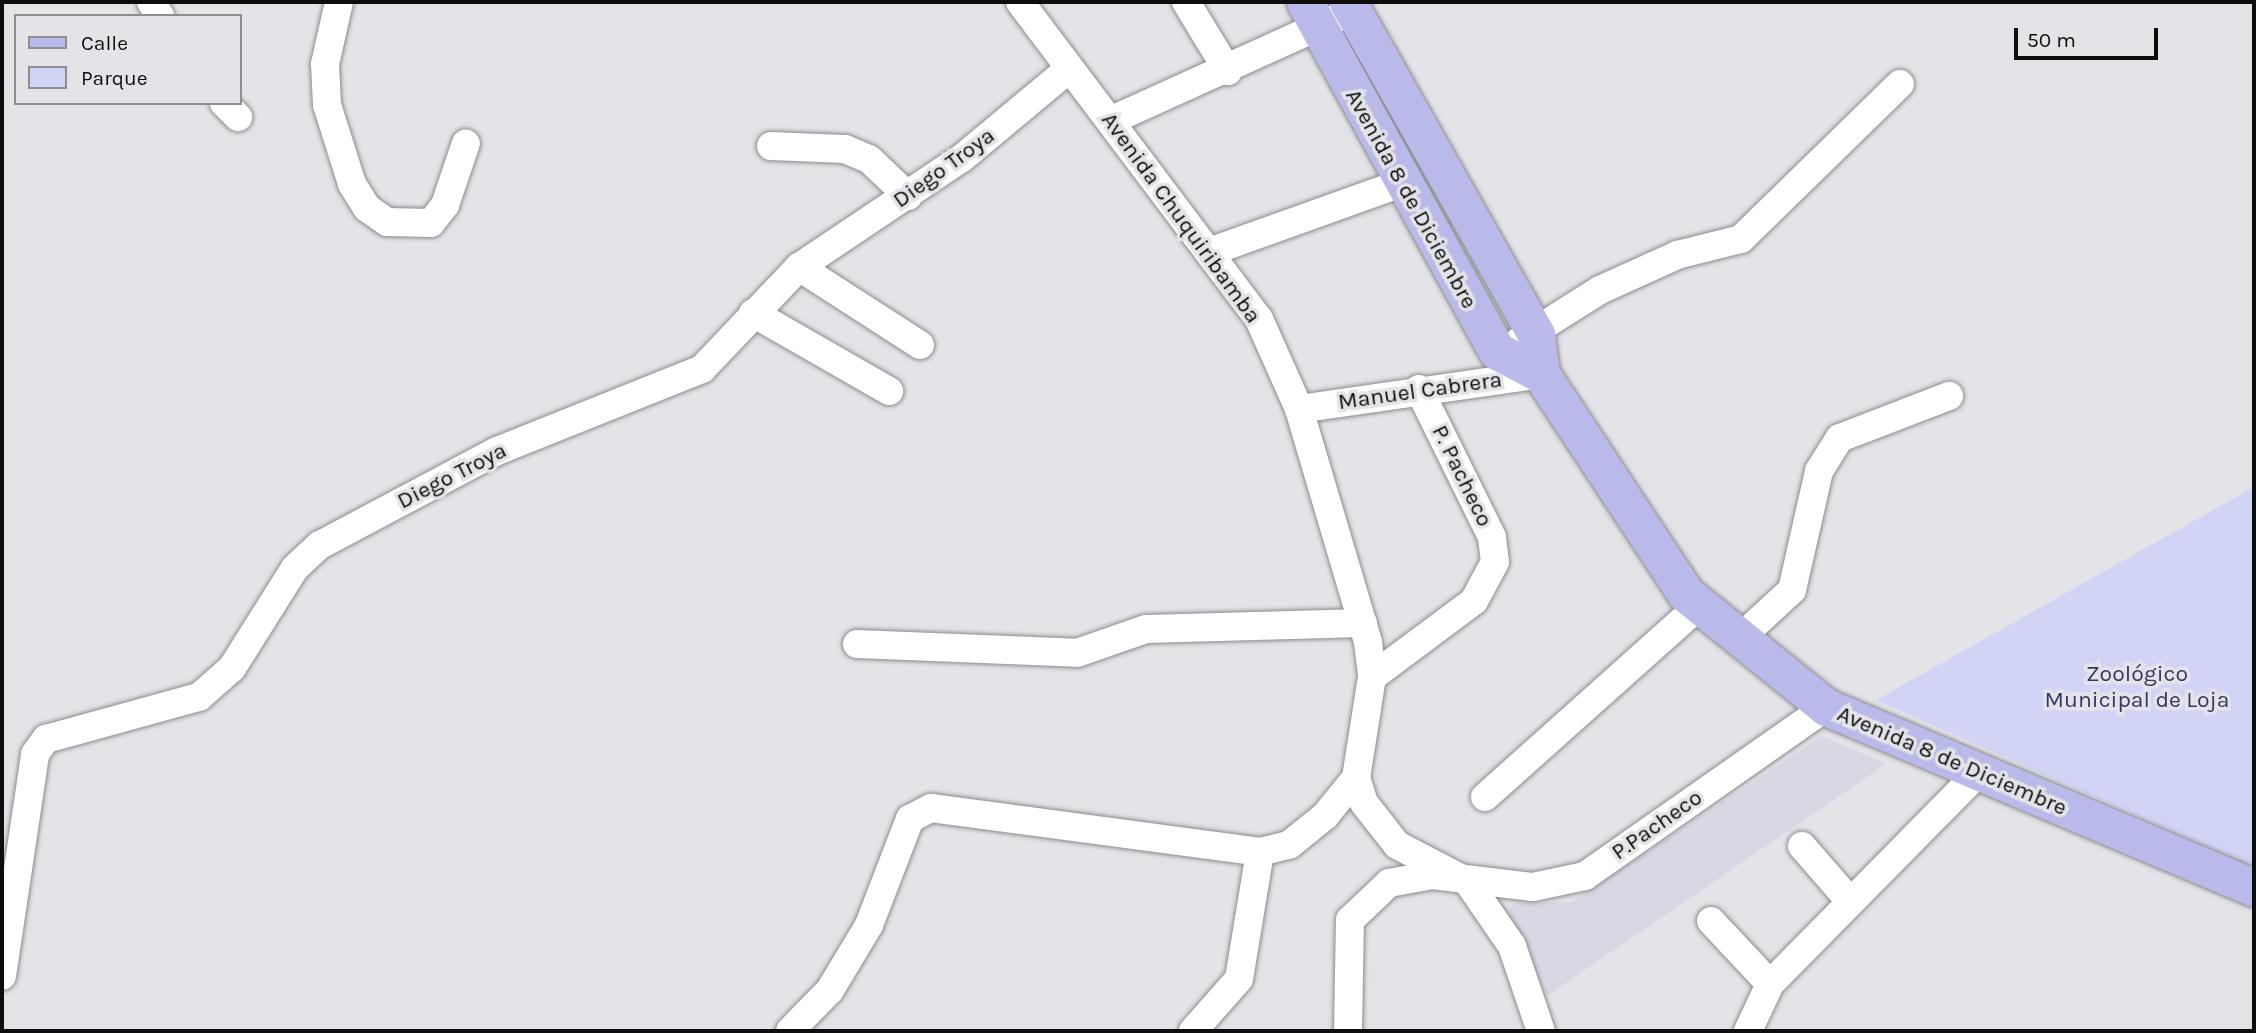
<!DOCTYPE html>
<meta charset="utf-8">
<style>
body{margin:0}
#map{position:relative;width:2256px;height:1033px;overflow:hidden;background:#e4e4e8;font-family:Karla,sans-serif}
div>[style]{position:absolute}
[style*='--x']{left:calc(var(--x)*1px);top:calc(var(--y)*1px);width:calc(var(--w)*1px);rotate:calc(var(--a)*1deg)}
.built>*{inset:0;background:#d7d8e3}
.green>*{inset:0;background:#d1d4f5}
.roads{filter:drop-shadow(0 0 2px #8c8c8f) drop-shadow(0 0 2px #8c8c8f)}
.minor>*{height:28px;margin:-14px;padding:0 14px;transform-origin:14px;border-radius:14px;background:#fff}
.major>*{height:37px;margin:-18.5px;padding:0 18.5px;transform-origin:18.5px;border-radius:18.5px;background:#b9bae9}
span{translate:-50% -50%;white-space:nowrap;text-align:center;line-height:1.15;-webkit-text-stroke:7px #e4e4e8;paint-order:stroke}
.street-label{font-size:23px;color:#0d0d0e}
.park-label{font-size:23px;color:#373767}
.frame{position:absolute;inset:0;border:4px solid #0d0d0e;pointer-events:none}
.legend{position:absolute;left:14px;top:14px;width:228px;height:91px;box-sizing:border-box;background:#e4e4e8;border:2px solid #8e8e91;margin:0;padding:9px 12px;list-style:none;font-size:21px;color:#0d0d0e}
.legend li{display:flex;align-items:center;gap:14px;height:35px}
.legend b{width:35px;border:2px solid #8e8e91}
.scale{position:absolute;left:2014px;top:28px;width:144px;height:32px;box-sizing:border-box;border:4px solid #0d0d0e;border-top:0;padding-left:9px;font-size:21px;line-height:24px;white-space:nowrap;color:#0d0d0e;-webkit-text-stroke:5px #e4e4e8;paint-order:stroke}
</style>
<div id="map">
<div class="built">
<div style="clip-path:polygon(1822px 736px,1886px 764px,1547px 996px,1513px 933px,1507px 912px,1514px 903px,1572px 902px)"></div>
</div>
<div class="green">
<div style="clip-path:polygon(2254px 487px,2254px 868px,1876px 700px)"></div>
</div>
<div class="roads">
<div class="minor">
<div style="--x:151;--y:2;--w:17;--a:57"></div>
<div style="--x:339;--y:2;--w:64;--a:102.7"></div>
<div style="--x:325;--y:64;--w:41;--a:87.2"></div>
<div style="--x:327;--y:105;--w:83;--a:72.4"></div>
<div style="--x:352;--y:184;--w:28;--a:58"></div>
<div style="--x:367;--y:208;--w:24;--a:35"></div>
<div style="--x:387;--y:222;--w:44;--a:1.3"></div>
<div style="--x:431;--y:223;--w:23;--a:-52"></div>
<div style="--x:445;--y:205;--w:65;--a:-71.3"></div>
<div style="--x:1020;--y:2;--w:397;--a:53"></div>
<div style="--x:1259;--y:319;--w:98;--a:66"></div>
<div style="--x:1299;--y:409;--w:243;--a:73.5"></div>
<div style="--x:1368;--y:642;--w:35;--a:83"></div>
<div style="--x:1372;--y:677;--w:102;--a:99"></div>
<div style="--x:1356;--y:778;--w:26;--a:72"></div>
<div style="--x:1364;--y:803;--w:53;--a:51.8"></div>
<div style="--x:1397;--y:845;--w:80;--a:27.5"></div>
<div style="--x:1468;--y:882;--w:78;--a:55.5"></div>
<div style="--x:1512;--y:946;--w:90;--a:71.2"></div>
<div style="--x:1186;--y:2;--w:81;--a:58.7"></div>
<div style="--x:224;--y:103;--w:20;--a:45"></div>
<div style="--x:1112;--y:120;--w:247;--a:-24.4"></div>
<div style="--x:771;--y:146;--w:74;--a:2.3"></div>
<div style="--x:845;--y:149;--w:26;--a:23"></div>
<div style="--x:869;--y:159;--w:54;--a:43.5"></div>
<div style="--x:1212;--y:251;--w:202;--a:-19.7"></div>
<div style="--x:799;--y:267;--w:144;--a:32.8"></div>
<div style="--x:753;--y:313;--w:157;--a:29.8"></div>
<div style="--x:1519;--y:341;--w:96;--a:-32.2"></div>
<div style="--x:1600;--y:290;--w:85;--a:-24.4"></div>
<div style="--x:1677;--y:255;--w:66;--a:-14"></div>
<div style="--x:1741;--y:239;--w:222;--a:-44.3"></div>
<div style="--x:1299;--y:409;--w:245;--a:-8.2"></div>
<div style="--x:1740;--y:638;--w:71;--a:-42.7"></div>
<div style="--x:1792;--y:590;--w:122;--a:-77.2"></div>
<div style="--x:1819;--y:471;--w:39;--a:-58"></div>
<div style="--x:1840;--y:438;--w:117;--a:-21.1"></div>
<div style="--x:857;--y:644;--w:220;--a:2.3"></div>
<div style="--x:1077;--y:653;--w:73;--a:-19.2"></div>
<div style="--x:1146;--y:629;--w:217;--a:-1.6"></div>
<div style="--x:1372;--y:677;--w:127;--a:-36.7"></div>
<div style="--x:1474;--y:601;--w:44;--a:-61.7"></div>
<div style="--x:1495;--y:562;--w:25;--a:-97"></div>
<div style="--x:1492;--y:537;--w:165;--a:-116.3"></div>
<div style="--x:1485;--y:797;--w:288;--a:-41.8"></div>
<div style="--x:1802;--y:846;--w:70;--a:49"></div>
<div style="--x:1711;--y:921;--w:86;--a:46.9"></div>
<div style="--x:2;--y:976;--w:224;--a:-81.5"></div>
<div style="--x:35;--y:754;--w:19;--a:-54"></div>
<div style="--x:46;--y:739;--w:159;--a:-15.4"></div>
<div style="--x:199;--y:697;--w:44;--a:-41.3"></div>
<div style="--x:232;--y:668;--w:118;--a:-57.8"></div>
<div style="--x:295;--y:568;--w:34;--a:-43"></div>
<div style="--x:320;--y:545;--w:200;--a:-28"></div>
<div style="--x:497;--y:451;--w:221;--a:-21.8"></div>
<div style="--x:702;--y:369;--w:141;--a:-46.4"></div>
<div style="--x:799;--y:267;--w:196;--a:-33.8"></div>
<div style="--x:962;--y:158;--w:139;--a:-39.8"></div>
<div style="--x:790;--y:1031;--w:57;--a:-45.7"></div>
<div style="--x:830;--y:990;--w:76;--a:-59"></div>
<div style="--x:869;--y:925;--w:114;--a:-68.9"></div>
<div style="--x:910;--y:819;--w:24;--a:-28"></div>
<div style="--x:931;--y:808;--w:332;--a:7.6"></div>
<div style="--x:1260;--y:852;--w:30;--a:-14"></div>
<div style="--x:1289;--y:845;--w:46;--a:-38.9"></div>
<div style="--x:1325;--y:816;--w:49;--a:-50.8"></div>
<div style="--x:1193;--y:1031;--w:69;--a:-48.5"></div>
<div style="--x:1239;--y:979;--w:129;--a:-80.6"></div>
<div style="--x:1348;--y:1031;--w:111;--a:-89"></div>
<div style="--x:1350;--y:920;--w:54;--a:-43.5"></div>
<div style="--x:1389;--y:883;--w:44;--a:-10.5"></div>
<div style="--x:1432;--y:875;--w:102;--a:6.8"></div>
<div style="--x:1533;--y:887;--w:53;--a:-11.9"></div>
<div style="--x:1585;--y:876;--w:294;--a:-35"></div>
<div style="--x:1748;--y:1031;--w:52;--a:-64.9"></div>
<div style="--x:1770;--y:984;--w:293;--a:-45.4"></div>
</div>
<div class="major">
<div style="--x:1305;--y:2;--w:398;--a:61.2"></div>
<div style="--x:1497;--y:351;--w:50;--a:27.6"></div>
<div style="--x:1348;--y:2;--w:382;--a:60.5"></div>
<div style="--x:1536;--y:334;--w:40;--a:82.9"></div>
<div style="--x:1541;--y:374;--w:263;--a:56.6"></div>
<div style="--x:1686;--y:594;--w:180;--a:38.9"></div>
<div style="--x:1826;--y:707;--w:465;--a:22.9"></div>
</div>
</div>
<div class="street-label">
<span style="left:944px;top:168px;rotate:-36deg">Diego Troya</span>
<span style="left:1411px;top:199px;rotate:61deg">Avenida 8 de Diciembre</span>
<span style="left:1181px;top:218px;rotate:54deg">Avenida Chuquiribamba</span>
<span style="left:1420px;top:391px;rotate:-8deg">Manuel Cabrera</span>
<span style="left:452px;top:476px;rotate:-27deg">Diego Troya</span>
<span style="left:1462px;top:476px;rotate:64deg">P. Pacheco</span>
<span style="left:1952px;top:761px;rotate:23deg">Avenida 8 de Diciembre</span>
<span style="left:1657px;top:825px;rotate:-35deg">P.Pacheco</span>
</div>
<div class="park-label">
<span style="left:2137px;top:687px">Zoológico<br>Municipal de Loja</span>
</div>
<div class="frame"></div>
<ul class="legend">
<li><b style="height:9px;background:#b9bae9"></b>Calle</li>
<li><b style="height:19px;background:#d1d4f5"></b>Parque</li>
</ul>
<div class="scale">50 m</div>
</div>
